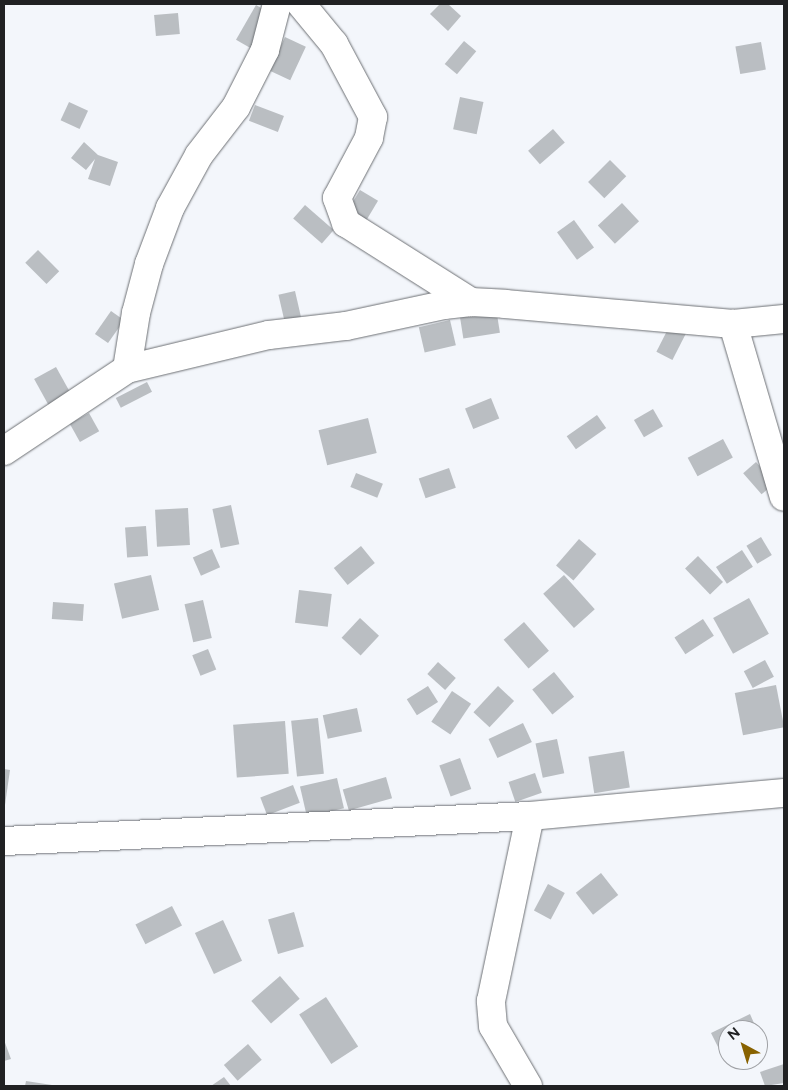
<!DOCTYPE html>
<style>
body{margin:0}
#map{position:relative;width:788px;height:1090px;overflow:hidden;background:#f3f6fb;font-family:Figtree,sans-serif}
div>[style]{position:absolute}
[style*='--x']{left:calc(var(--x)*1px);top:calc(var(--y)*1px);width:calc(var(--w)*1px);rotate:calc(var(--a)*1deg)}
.building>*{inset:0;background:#babec2;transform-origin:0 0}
.roads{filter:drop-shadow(0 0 1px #6d7074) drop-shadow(0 0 1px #6d7074)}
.minor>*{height:28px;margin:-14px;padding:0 14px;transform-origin:14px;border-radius:14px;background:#fff}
span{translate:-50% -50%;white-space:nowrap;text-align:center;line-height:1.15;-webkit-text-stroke:4.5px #f3f6fb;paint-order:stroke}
.frame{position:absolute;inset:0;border:5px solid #202123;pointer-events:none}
.north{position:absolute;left:718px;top:1020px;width:50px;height:50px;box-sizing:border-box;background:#f3f6fb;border:1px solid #9fa1a5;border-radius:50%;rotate:321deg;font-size:14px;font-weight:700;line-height:20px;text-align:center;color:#202123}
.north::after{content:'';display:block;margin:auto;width:18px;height:22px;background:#886200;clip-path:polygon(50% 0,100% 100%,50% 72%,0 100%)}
</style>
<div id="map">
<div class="building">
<div style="clip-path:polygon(440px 4px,448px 4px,461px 16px,448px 31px,430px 14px)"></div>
<div style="left:256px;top:5px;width:24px;height:40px;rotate:30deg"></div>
<div style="left:178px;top:13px;width:21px;height:24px;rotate:85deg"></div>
<div style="left:285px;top:37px;width:23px;height:37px;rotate:25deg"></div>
<div style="left:464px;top:41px;width:16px;height:30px;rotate:40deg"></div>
<div style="left:761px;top:42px;width:28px;height:26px;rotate:80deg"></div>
<div style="left:460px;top:97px;width:24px;height:33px;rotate:12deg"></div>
<div style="left:69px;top:102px;width:21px;height:20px;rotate:25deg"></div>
<div style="left:255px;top:105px;width:31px;height:17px;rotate:21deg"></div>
<div style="left:553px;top:129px;width:18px;height:33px;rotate:49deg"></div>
<div style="clip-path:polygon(84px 142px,98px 155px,118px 162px,110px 186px,88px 179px,95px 159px,86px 170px,71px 158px)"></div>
<div style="left:610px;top:160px;width:23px;height:31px;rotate:45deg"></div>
<div style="left:360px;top:190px;width:21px;height:22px;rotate:31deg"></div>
<div style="left:622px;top:203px;width:25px;height:33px;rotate:47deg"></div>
<div style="left:305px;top:205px;width:38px;height:18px;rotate:41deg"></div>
<div style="left:574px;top:220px;width:34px;height:21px;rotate:54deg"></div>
<div style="left:38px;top:250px;width:30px;height:18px;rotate:45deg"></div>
<div style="left:295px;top:291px;width:31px;height:17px;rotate:77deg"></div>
<div style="left:496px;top:308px;width:25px;height:37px;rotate:81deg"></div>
<div style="left:111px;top:311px;width:16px;height:28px;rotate:35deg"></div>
<div style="left:450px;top:320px;width:26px;height:32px;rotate:77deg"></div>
<div style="left:670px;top:325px;width:18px;height:30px;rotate:27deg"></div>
<div style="left:56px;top:367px;width:33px;height:25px;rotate:61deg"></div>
<div style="left:147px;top:382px;width:11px;height:35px;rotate:63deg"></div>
<div style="left:491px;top:398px;width:22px;height:28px;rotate:68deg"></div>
<div style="left:653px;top:409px;width:20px;height:22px;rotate:60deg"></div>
<div style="left:89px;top:413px;width:21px;height:22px;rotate:61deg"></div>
<div style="left:597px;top:415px;width:16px;height:37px;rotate:55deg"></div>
<div style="left:368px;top:418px;width:36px;height:51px;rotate:76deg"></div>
<div style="left:723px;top:439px;width:21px;height:40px;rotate:62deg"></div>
<div style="left:756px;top:462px;width:28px;height:17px;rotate:49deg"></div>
<div style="left:449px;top:468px;width:21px;height:32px;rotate:71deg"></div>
<div style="left:356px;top:473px;width:29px;height:15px;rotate:22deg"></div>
<div style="left:231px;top:505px;width:40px;height:19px;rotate:78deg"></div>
<div style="left:188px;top:508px;width:37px;height:33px;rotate:87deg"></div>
<div style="left:146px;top:526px;width:30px;height:21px;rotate:86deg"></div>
<div style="left:761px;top:537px;width:21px;height:17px;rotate:59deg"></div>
<div style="left:579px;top:539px;width:23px;height:35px;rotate:41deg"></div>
<div style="left:361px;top:546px;width:22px;height:35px;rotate:51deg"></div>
<div style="left:212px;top:549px;width:20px;height:21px;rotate:66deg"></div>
<div style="left:742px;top:550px;width:20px;height:31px;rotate:57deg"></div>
<div style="left:698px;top:556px;width:36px;height:18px;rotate:46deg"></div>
<div style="left:151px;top:575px;width:36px;height:38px;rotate:77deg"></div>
<div style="left:564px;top:575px;width:46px;height:28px;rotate:48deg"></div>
<div style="left:299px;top:590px;width:33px;height:33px;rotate:7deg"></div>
<div style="left:749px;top:598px;width:41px;height:41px;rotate:61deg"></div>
<div style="left:203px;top:600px;width:39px;height:19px;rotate:77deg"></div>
<div style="left:53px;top:602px;width:31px;height:17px;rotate:4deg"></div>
<div style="left:360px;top:618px;width:26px;height:27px;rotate:43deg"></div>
<div style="left:703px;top:619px;width:20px;height:34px;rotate:57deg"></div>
<div style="left:524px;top:622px;width:38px;height:27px;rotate:49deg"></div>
<div style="left:208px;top:649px;width:22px;height:17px;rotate:68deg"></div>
<div style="left:765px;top:660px;width:19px;height:24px;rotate:62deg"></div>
<div style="left:438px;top:662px;width:24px;height:16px;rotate:42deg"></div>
<div style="left:554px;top:672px;width:32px;height:28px;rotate:51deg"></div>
<div style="left:776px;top:685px;width:43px;height:42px;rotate:79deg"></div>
<div style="left:428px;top:686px;width:19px;height:25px;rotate:58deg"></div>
<div style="left:498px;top:686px;width:22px;height:36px;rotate:43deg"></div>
<div style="left:452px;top:691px;width:23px;height:37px;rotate:34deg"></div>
<div style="left:357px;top:708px;width:24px;height:35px;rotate:78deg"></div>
<div style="left:318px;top:718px;width:56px;height:27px;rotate:84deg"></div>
<div style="left:285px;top:721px;width:53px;height:52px;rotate:86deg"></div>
<div style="left:523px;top:723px;width:21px;height:38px;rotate:65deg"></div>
<div style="left:557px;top:739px;width:35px;height:22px;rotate:78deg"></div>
<div style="left:624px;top:751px;width:37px;height:36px;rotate:81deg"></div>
<div style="left:460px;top:758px;width:33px;height:22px;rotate:70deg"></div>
<div style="clip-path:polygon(4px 769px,10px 770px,5px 805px,4px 805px)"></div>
<div style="left:535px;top:773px;width:21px;height:28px;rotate:71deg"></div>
<div style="left:386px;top:777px;width:22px;height:45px;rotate:74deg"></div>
<div style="left:337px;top:778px;width:31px;height:38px;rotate:77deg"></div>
<div style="left:293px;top:785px;width:19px;height:35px;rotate:69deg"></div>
<div style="left:601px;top:873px;width:28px;height:32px;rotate:52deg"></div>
<div style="left:548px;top:884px;width:19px;height:30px;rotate:28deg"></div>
<div style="left:172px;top:906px;width:22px;height:41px;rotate:63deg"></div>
<div style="left:294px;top:912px;width:36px;height:27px;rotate:74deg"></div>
<div style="left:223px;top:920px;width:45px;height:31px;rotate:65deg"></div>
<div style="left:280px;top:976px;width:30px;height:38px;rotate:49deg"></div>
<div style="left:326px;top:997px;width:59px;height:32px;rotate:57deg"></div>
<div style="clip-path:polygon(750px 1014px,757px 1030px,728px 1030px,728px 1050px,721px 1053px,711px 1033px)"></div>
<div style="clip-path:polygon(4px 1040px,11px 1059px,4px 1061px)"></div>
<div style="left:248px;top:1044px;width:21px;height:32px;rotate:49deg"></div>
<div style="clip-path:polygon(784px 1064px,784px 1083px,765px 1086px,760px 1072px)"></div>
<div style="clip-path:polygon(224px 1077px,231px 1086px,211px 1086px)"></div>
<div style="clip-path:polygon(26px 1081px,52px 1085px,52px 1086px,25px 1086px)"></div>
</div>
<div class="roads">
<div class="minor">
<div style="--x:301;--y:4;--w:52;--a:50.5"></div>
<div style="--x:334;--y:44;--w:83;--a:61.9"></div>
<div style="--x:373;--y:117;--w:21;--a:101"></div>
<div style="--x:369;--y:138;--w:68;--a:118.1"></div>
<div style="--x:337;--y:198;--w:27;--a:70"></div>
<div style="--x:346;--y:223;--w:148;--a:32.3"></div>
<div style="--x:733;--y:324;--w:180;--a:73.6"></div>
<div style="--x:127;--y:369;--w:57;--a:-80.9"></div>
<div style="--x:136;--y:313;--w:51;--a:-75.1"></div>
<div style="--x:149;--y:264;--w:60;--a:-69.4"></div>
<div style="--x:170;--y:208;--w:60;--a:-61.3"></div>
<div style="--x:199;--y:155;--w:61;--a:-52.4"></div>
<div style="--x:236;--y:107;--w:64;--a:-63"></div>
<div style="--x:265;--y:50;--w:48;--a:-75.4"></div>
<div style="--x:4;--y:451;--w:148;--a:-33.7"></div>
<div style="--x:127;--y:369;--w:146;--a:-13.5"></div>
<div style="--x:269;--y:335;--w:78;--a:-6.7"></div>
<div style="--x:346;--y:326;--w:100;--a:-12.1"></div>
<div style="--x:444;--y:305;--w:27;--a:-6"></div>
<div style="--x:471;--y:302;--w:34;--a:3"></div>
<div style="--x:505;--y:304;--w:229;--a:5"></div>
<div style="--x:733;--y:324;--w:51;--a:-5.6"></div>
<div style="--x:4;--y:841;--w:527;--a:-2.72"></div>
<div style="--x:530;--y:816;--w:255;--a:-5.2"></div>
<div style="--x:528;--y:1086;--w:69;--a:-120.3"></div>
<div style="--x:493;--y:1026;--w:25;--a:-95"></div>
<div style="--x:491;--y:1001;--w:189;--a:-78.1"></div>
</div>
</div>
<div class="frame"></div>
<div class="north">N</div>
</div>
